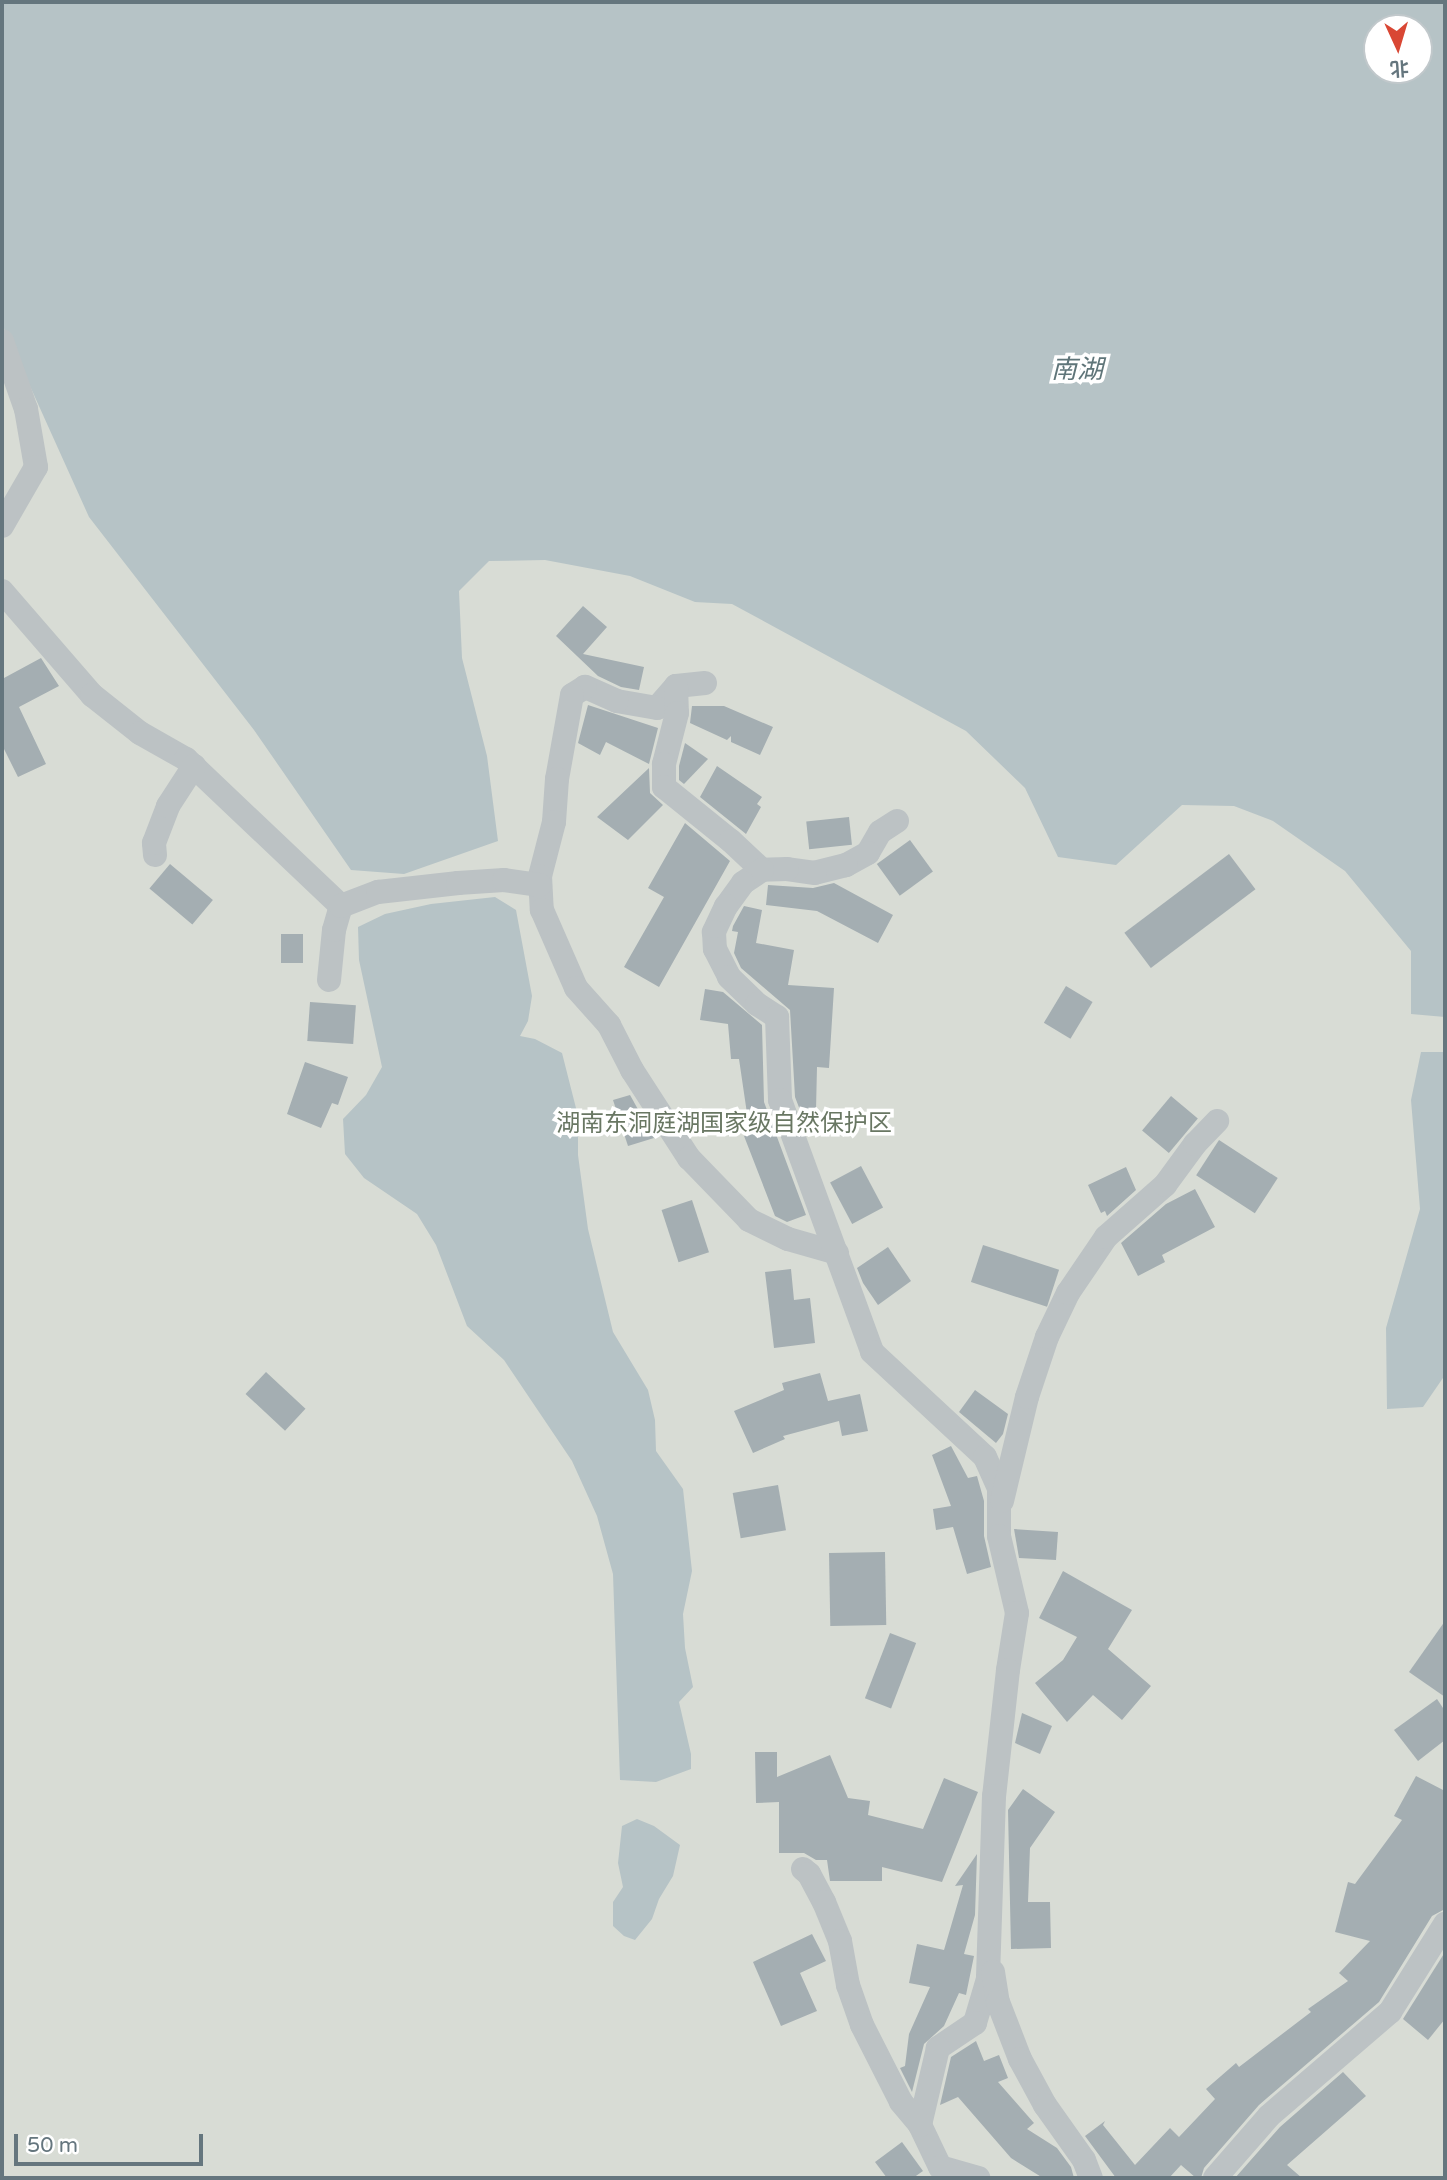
<!DOCTYPE html>
<meta charset="utf-8">
<style>
body{margin:0}
#map{position:relative;width:1447px;height:2180px;overflow:hidden;background:#f8f7f5;font-family:"Varela Round","Noto Sans SC",sans-serif}
div>[style]{position:absolute}
[style*='--x']{left:calc(var(--x)*1px);top:calc(var(--y)*1px);width:calc(var(--w)*1px);rotate:calc(var(--a)*1deg)}
.green>*{inset:0;background:#d8dcd5}
.water>*{inset:0;background:#b6c3c6}
.building>*{inset:0;background:#a4aeb2;transform-origin:0 0}
.minor>*{height:24px;margin:-12px;padding:0 12px;transform-origin:12px;border-radius:12px;background:#bcc2c4}
span{translate:-50% -50%;white-space:nowrap;text-align:center;line-height:1.15;-webkit-text-stroke:7px #fff;paint-order:stroke}
.park-label{font-size:24px;color:#697763}
.water-label{font-size:26px;color:#5f7579;font-style:italic}
.frame{position:absolute;inset:0;border:4px solid #65767e;pointer-events:none}
.north{position:absolute;left:1363px;top:14px;width:70px;height:70px;box-sizing:border-box;background:#fff;border:2px solid #c1c8cb;border-radius:50%;rotate:176deg;font-size:19px;font-weight:700;line-height:28px;text-align:center;color:#65767e}
.north::after{content:'';display:block;margin:auto;width:24px;height:32px;background:#d94734;clip-path:polygon(50% 0,100% 100%,50% 72%,0 100%)}
.scale{position:absolute;left:14px;top:2134px;width:189px;height:32px;box-sizing:border-box;border:4px solid #65767e;border-top:0;padding-left:9px;font-size:21px;line-height:24px;white-space:nowrap;color:#65767e;-webkit-text-stroke:5px #fff;paint-order:stroke}
</style>
<div id="map">
<div class="green">
<div style="clip-path:polygon(evenodd,2px 2px,1445px 2px,1445px 2178px,2px 2178px,2px 2px,1377px 28px,1419px 28px,1419px 70px,1377px 70px,1377px 28px)"></div>
</div>
<div class="water">
<div style="clip-path:polygon(evenodd,2px 2px,1445px 2px,1445px 1017px,1411px 1014px,1411px 951px,1345px 871px,1273px 821px,1234px 806px,1182px 805px,1116px 865px,1058px 857px,1025px 788px,966px 731px,732px 604px,695px 602px,630px 576px,545px 560px,489px 561px,459px 591px,462px 658px,487px 756px,498px 841px,404px 874px,351px 870px,254px 730px,89px 517px,2px 324px,2px 2px,1377px 28px,1419px 28px,1419px 70px,1377px 70px,1377px 28px)"></div>
<div style="clip-path:polygon(495px 897px,516px 910px,532px 996px,528px 1021px,520px 1036px,535px 1039px,562px 1053px,578px 1116px,578px 1155px,588px 1229px,613px 1332px,648px 1390px,655px 1420px,656px 1451px,683px 1489px,692px 1571px,683px 1614px,685px 1648px,693px 1687px,679px 1702px,691px 1754px,691px 1769px,656px 1782px,620px 1780px,613px 1574px,597px 1516px,572px 1461px,504px 1360px,467px 1326px,436px 1245px,417px 1214px,364px 1178px,345px 1154px,343px 1119px,366px 1095px,382px 1067px,359px 960px,358px 927px,385px 914px,431px 904px)"></div>
<div style="clip-path:polygon(1421px 1052px,1445px 1052px,1445px 1375px,1423px 1407px,1387px 1409px,1386px 1328px,1420px 1209px,1411px 1100px)"></div>
<div style="clip-path:polygon(637px 1819px,654px 1826px,680px 1845px,673px 1876px,659px 1899px,652px 1919px,635px 1940px,624px 1936px,613px 1926px,613px 1902px,623px 1887px,618px 1863px,622px 1826px)"></div>
</div>
<div class="building">
<div style="clip-path:polygon(583px 606px,607px 627px,583px 654px,644px 667px,639px 690px,621px 687px,598px 676px,556px 636px)"></div>
<div style="clip-path:polygon(41px 658px,59px 686px,19px 707px,46px 764px,18px 777px,2px 745px,2px 672px,4px 678px)"></div>
<div style="clip-path:polygon(588px 705px,658px 728px,649px 764px,606px 742px,600px 755px,578px 743px)"></div>
<div style="clip-path:polygon(692px 706px,724px 706px,773px 727px,760px 755px,731px 742px,731px 736px,727px 740px,690px 723px)"></div>
<div style="clip-path:polygon(685px 743px,708px 759px,684px 784px,679px 780px,679px 766px)"></div>
<div style="clip-path:polygon(717px 766px,762px 797px,757px 804px,761px 807px,746px 834px,700px 797px)"></div>
<div style="clip-path:polygon(649px 768px,650px 793px,663px 805px,628px 840px,597px 817px)"></div>
<div style="left:849px;top:817px;width:28px;height:43px;rotate:84deg"></div>
<div style="clip-path:polygon(685px 823px,730px 861px,659px 987px,624px 967px,664px 897px,648px 888px)"></div>
<div style="left:910px;top:840px;width:39px;height:41px;rotate:54deg"></div>
<div style="left:1229px;top:854px;width:44px;height:131px;rotate:53deg"></div>
<div style="left:170px;top:864px;width:56px;height:32px;rotate:40deg"></div>
<div style="clip-path:polygon(834px 883px,893px 915px,878px 943px,817px 911px,766px 905px,768px 885px,813px 888px)"></div>
<div style="clip-path:polygon(744px 906px,762px 910px,756px 943px,794px 950px,788px 985px,834px 988px,829px 1068px,817px 1067px,816px 1110px,800px 1110px,795px 1097px,790px 1010px,741px 968px,734px 953px,738px 932px,732px 931px,733px 926px)"></div>
<div style="left:281px;top:934px;width:22px;height:29px"></div>
<div style="left:1066px;top:986px;width:31px;height:43px;rotate:31deg"></div>
<div style="clip-path:polygon(705px 989px,723px 992px,762px 1025px,764px 1102px,806px 1215px,787px 1222px,775px 1216px,744px 1136px,750px 1134px,739px 1059px,731px 1059px,728px 1024px,700px 1020px)"></div>
<div style="left:310px;top:1002px;width:46px;height:39px;rotate:4deg"></div>
<div style="clip-path:polygon(305px 1062px,348px 1077px,338px 1105px,332px 1103px,321px 1128px,287px 1114px)"></div>
<div style="clip-path:polygon(630px 1095px,654px 1138px,628px 1146px,613px 1100px)"></div>
<div style="left:1171px;top:1096px;width:35px;height:45px;rotate:40deg"></div>
<div style="left:1219px;top:1140px;width:70px;height:42px;rotate:33deg"></div>
<div style="left:861px;top:1166px;width:47px;height:35px;rotate:62deg"></div>
<div style="clip-path:polygon(1126px 1167px,1136px 1190px,1107px 1216px,1105px 1211px,1101px 1213px,1088px 1185px)"></div>
<div style="clip-path:polygon(1195px 1189px,1215px 1227px,1162px 1255px,1165px 1262px,1138px 1276px,1121px 1243px,1166px 1204px)"></div>
<div style="left:692px;top:1200px;width:55px;height:32px;rotate:72deg"></div>
<div style="left:983px;top:1245px;width:80px;height:39px;rotate:18deg"></div>
<div style="clip-path:polygon(888px 1247px,911px 1281px,878px 1305px,863px 1283px,857px 1268px)"></div>
<div style="clip-path:polygon(791px 1269px,794px 1300px,810px 1298px,815px 1343px,774px 1348px,765px 1272px)"></div>
<div style="left:266px;top:1372px;width:54px;height:30px;rotate:43deg"></div>
<div style="clip-path:polygon(820px 1373px,828px 1401px,860px 1394px,868px 1431px,842px 1436px,839px 1421px,783px 1436px,785px 1439px,753px 1453px,734px 1411px,784px 1390px,782px 1383px)"></div>
<div style="clip-path:polygon(975px 1390px,1008px 1414px,1003px 1434px,996px 1443px,959px 1412px)"></div>
<div style="clip-path:polygon(951px 1446px,968px 1478px,977px 1476px,984px 1501px,984px 1536px,991px 1567px,967px 1574px,953px 1527px,936px 1530px,933px 1509px,951px 1506px,932px 1455px)"></div>
<div style="left:778px;top:1485px;width:46px;height:46px;rotate:80deg"></div>
<div style="clip-path:polygon(1014px 1529px,1058px 1532px,1056px 1560px,1019px 1558px)"></div>
<div style="left:885px;top:1552px;width:73px;height:56px;rotate:89deg"></div>
<div style="clip-path:polygon(1063px 1571px,1132px 1610px,1108px 1649px,1151px 1686px,1122px 1720px,1093px 1695px,1067px 1722px,1035px 1683px,1063px 1660px,1077px 1637px,1039px 1618px)"></div>
<div style="clip-path:polygon(1445px 1621px,1445px 1697px,1409px 1672px)"></div>
<div style="left:890px;top:1633px;width:28px;height:70px;rotate:21deg"></div>
<div style="clip-path:polygon(1437px 1699px,1445px 1711px,1445px 1740px,1418px 1761px,1394px 1730px)"></div>
<div style="clip-path:polygon(1022px 1713px,1052px 1726px,1040px 1754px,1015px 1743px)"></div>
<div style="clip-path:polygon(755px 1752px,777px 1752px,777px 1777px,830px 1755px,848px 1798px,870px 1801px,868px 1815px,923px 1829px,944px 1778px,978px 1792px,942px 1882px,882px 1867px,882px 1881px,830px 1881px,827px 1860px,816px 1860px,804px 1853px,779px 1853px,779px 1802px,756px 1803px)"></div>
<div style="clip-path:polygon(1416px 1776px,1445px 1791px,1445px 1909px,1432px 1916px,1379px 2002px,1259px 2105px,1204px 2168px,1201px 2178px,1196px 2178px,1181px 2165px,1169px 2178px,1116px 2178px,1085px 2136px,1105px 2121px,1103px 2125px,1135px 2165px,1170px 2128px,1179px 2137px,1215px 2099px,1206px 2089px,1236px 2063px,1239px 2067px,1311px 2012px,1308px 2009px,1348px 1981px,1339px 1973px,1370px 1941px,1335px 1932px,1348px 1882px,1355px 1884px,1402px 1820px,1394px 1816px)"></div>
<div style="clip-path:polygon(1023px 1789px,1055px 1812px,1030px 1848px,1028px 1902px,1050px 1902px,1051px 1948px,1011px 1949px,1008px 1810px)"></div>
<div style="clip-path:polygon(977px 1854px,975px 1915px,964px 1954px,974px 1956px,966px 1995px,959px 1993px,944px 2026px,924px 2044px,912px 2092px,900px 2068px,905px 2066px,909px 2034px,930px 1987px,909px 1983px,917px 1944px,944px 1950px,963px 1885px,955px 1886px)"></div>
<div style="clip-path:polygon(812px 1934px,826px 1961px,800px 1973px,817px 2011px,781px 2026px,753px 1962px)"></div>
<div style="clip-path:polygon(1445px 1952px,1445px 2019px,1428px 2040px,1403px 2019px)"></div>
<div style="clip-path:polygon(976px 2041px,984px 2061px,999px 2055px,1008px 2078px,998px 2082px,1034px 2123px,1027px 2129px,1057px 2148px,1071px 2167px,1074px 2178px,1043px 2178px,1011px 2158px,958px 2097px,940px 2105px,951px 2057px)"></div>
<div style="clip-path:polygon(1343px 2072px,1366px 2096px,1287px 2165px,1302px 2178px,1235px 2178px,1280px 2127px)"></div>
<div style="clip-path:polygon(902px 2142px,923px 2171px,913px 2178px,887px 2178px,875px 2162px)"></div>
</div>
<div class="minor">
<div style="--x:2;--y:341;--w:72;--a:70.6"></div>
<div style="--x:26;--y:409;--w:59;--a:80.2"></div>
<div style="--x:36;--y:467;--w:68;--a:120"></div>
<div style="--x:2;--y:591;--w:138;--a:49.1"></div>
<div style="--x:92;--y:695;--w:61;--a:38.4"></div>
<div style="--x:140;--y:733;--w:53;--a:29.5"></div>
<div style="--x:186;--y:759;--w:214;--a:43.5"></div>
<div style="--x:705;--y:683;--w:29;--a:174"></div>
<div style="--x:676;--y:686;--w:29;--a:131"></div>
<div style="--x:657;--y:708;--w:41;--a:-170.1"></div>
<div style="--x:617;--y:701;--w:35;--a:-156"></div>
<div style="--x:585;--y:687;--w:15;--a:148"></div>
<div style="--x:572;--y:695;--w:85;--a:100.1"></div>
<div style="--x:557;--y:779;--w:43;--a:94"></div>
<div style="--x:554;--y:822;--w:56;--a:104.5"></div>
<div style="--x:540;--y:876;--w:34;--a:87"></div>
<div style="--x:542;--y:910;--w:85;--a:66.4"></div>
<div style="--x:576;--y:988;--w:50;--a:48.3"></div>
<div style="--x:609;--y:1025;--w:51;--a:62.9"></div>
<div style="--x:632;--y:1070;--w:105;--a:57.1"></div>
<div style="--x:689;--y:1158;--w:86;--a:45.9"></div>
<div style="--x:749;--y:1220;--w:43;--a:26"></div>
<div style="--x:788;--y:1239;--w:51;--a:15.9"></div>
<div style="--x:676;--y:686;--w:27;--a:88"></div>
<div style="--x:677;--y:713;--w:53;--a:104.3"></div>
<div style="--x:664;--y:764;--w:23;--a:90"></div>
<div style="--x:664;--y:787;--w:86;--a:38.9"></div>
<div style="--x:731;--y:841;--w:42;--a:43.1"></div>
<div style="--x:897;--y:821;--w:20;--a:147"></div>
<div style="--x:880;--y:832;--w:24;--a:120"></div>
<div style="--x:868;--y:853;--w:25;--a:151"></div>
<div style="--x:846;--y:865;--w:32;--a:166"></div>
<div style="--x:815;--y:873;--w:28;--a:-172"></div>
<div style="--x:787;--y:869;--w:25;--a:178"></div>
<div style="--x:762;--y:870;--w:23;--a:146"></div>
<div style="--x:743;--y:883;--w:29;--a:126"></div>
<div style="--x:726;--y:906;--w:29;--a:115"></div>
<div style="--x:714;--y:932;--w:17;--a:87"></div>
<div style="--x:715;--y:949;--w:31;--a:63"></div>
<div style="--x:729;--y:977;--w:39;--a:44"></div>
<div style="--x:757;--y:1004;--w:24;--a:33"></div>
<div style="--x:777;--y:1017;--w:83;--a:87.9"></div>
<div style="--x:780;--y:1100;--w:268;--a:69.9"></div>
<div style="--x:872;--y:1352;--w:154;--a:42.9"></div>
<div style="--x:985;--y:1457;--w:35;--a:66"></div>
<div style="--x:999;--y:1489;--w:47;--a:90"></div>
<div style="--x:999;--y:1536;--w:79;--a:76.8"></div>
<div style="--x:1017;--y:1613;--w:58;--a:99"></div>
<div style="--x:1008;--y:1670;--w:127;--a:96.3"></div>
<div style="--x:994;--y:1796;--w:183;--a:91.9"></div>
<div style="--x:988;--y:1979;--w:46;--a:106.5"></div>
<div style="--x:975;--y:2023;--w:45;--a:146"></div>
<div style="--x:938;--y:2048;--w:79;--a:103.2"></div>
<div style="--x:920;--y:2125;--w:47;--a:64.5"></div>
<div style="--x:940;--y:2167;--w:40;--a:16"></div>
<div style="--x:155;--y:855;--w:12;--a:-95"></div>
<div style="--x:154;--y:843;--w:40;--a:-69"></div>
<div style="--x:168;--y:806;--w:48;--a:-57"></div>
<div style="--x:329;--y:980;--w:50;--a:-84.3"></div>
<div style="--x:334;--y:930;--w:25;--a:-74"></div>
<div style="--x:341;--y:906;--w:40;--a:-21"></div>
<div style="--x:378;--y:892;--w:81;--a:-6.4"></div>
<div style="--x:458;--y:883;--w:46;--a:-3.7"></div>
<div style="--x:504;--y:880;--w:36;--a:8"></div>
<div style="--x:1002;--y:1501;--w:107;--a:-76.5"></div>
<div style="--x:1027;--y:1397;--w:63;--a:-71.6"></div>
<div style="--x:1047;--y:1337;--w:49;--a:-64.5"></div>
<div style="--x:1068;--y:1293;--w:68;--a:-55.8"></div>
<div style="--x:1106;--y:1237;--w:79;--a:-41.4"></div>
<div style="--x:1165;--y:1185;--w:51;--a:-53.8"></div>
<div style="--x:1195;--y:1144;--w:32;--a:-46"></div>
<div style="--x:803;--y:1869;--w:8;--a:40"></div>
<div style="--x:809;--y:1874;--w:32;--a:62"></div>
<div style="--x:824;--y:1902;--w:42;--a:67.7"></div>
<div style="--x:840;--y:1941;--w:45;--a:79.7"></div>
<div style="--x:848;--y:1985;--w:42;--a:70.7"></div>
<div style="--x:862;--y:2025;--w:86;--a:63.1"></div>
<div style="--x:901;--y:2102;--w:30;--a:50"></div>
<div style="--x:993;--y:1972;--w:30;--a:81"></div>
<div style="--x:998;--y:2002;--w:61;--a:68.9"></div>
<div style="--x:1020;--y:2059;--w:52;--a:61.5"></div>
<div style="--x:1045;--y:2105;--w:67;--a:54.7"></div>
<div style="--x:1084;--y:2160;--w:19;--a:69"></div>
<div style="--x:1215;--y:2178;--w:82;--a:-48.9"></div>
<div style="--x:1269;--y:2116;--w:160;--a:-40.7"></div>
<div style="--x:1390;--y:2012;--w:104;--a:-58"></div>
</div>
<div class="park-label">
<span style="left:724px;top:1124px">湖南东洞庭湖国家级自然保护区</span>
</div>
<div class="water-label">
<span style="left:1077px;top:370px">南湖</span>
</div>
<div class="frame"></div>
<div class="north">北</div>
<div class="scale">50 m</div>
</div>
